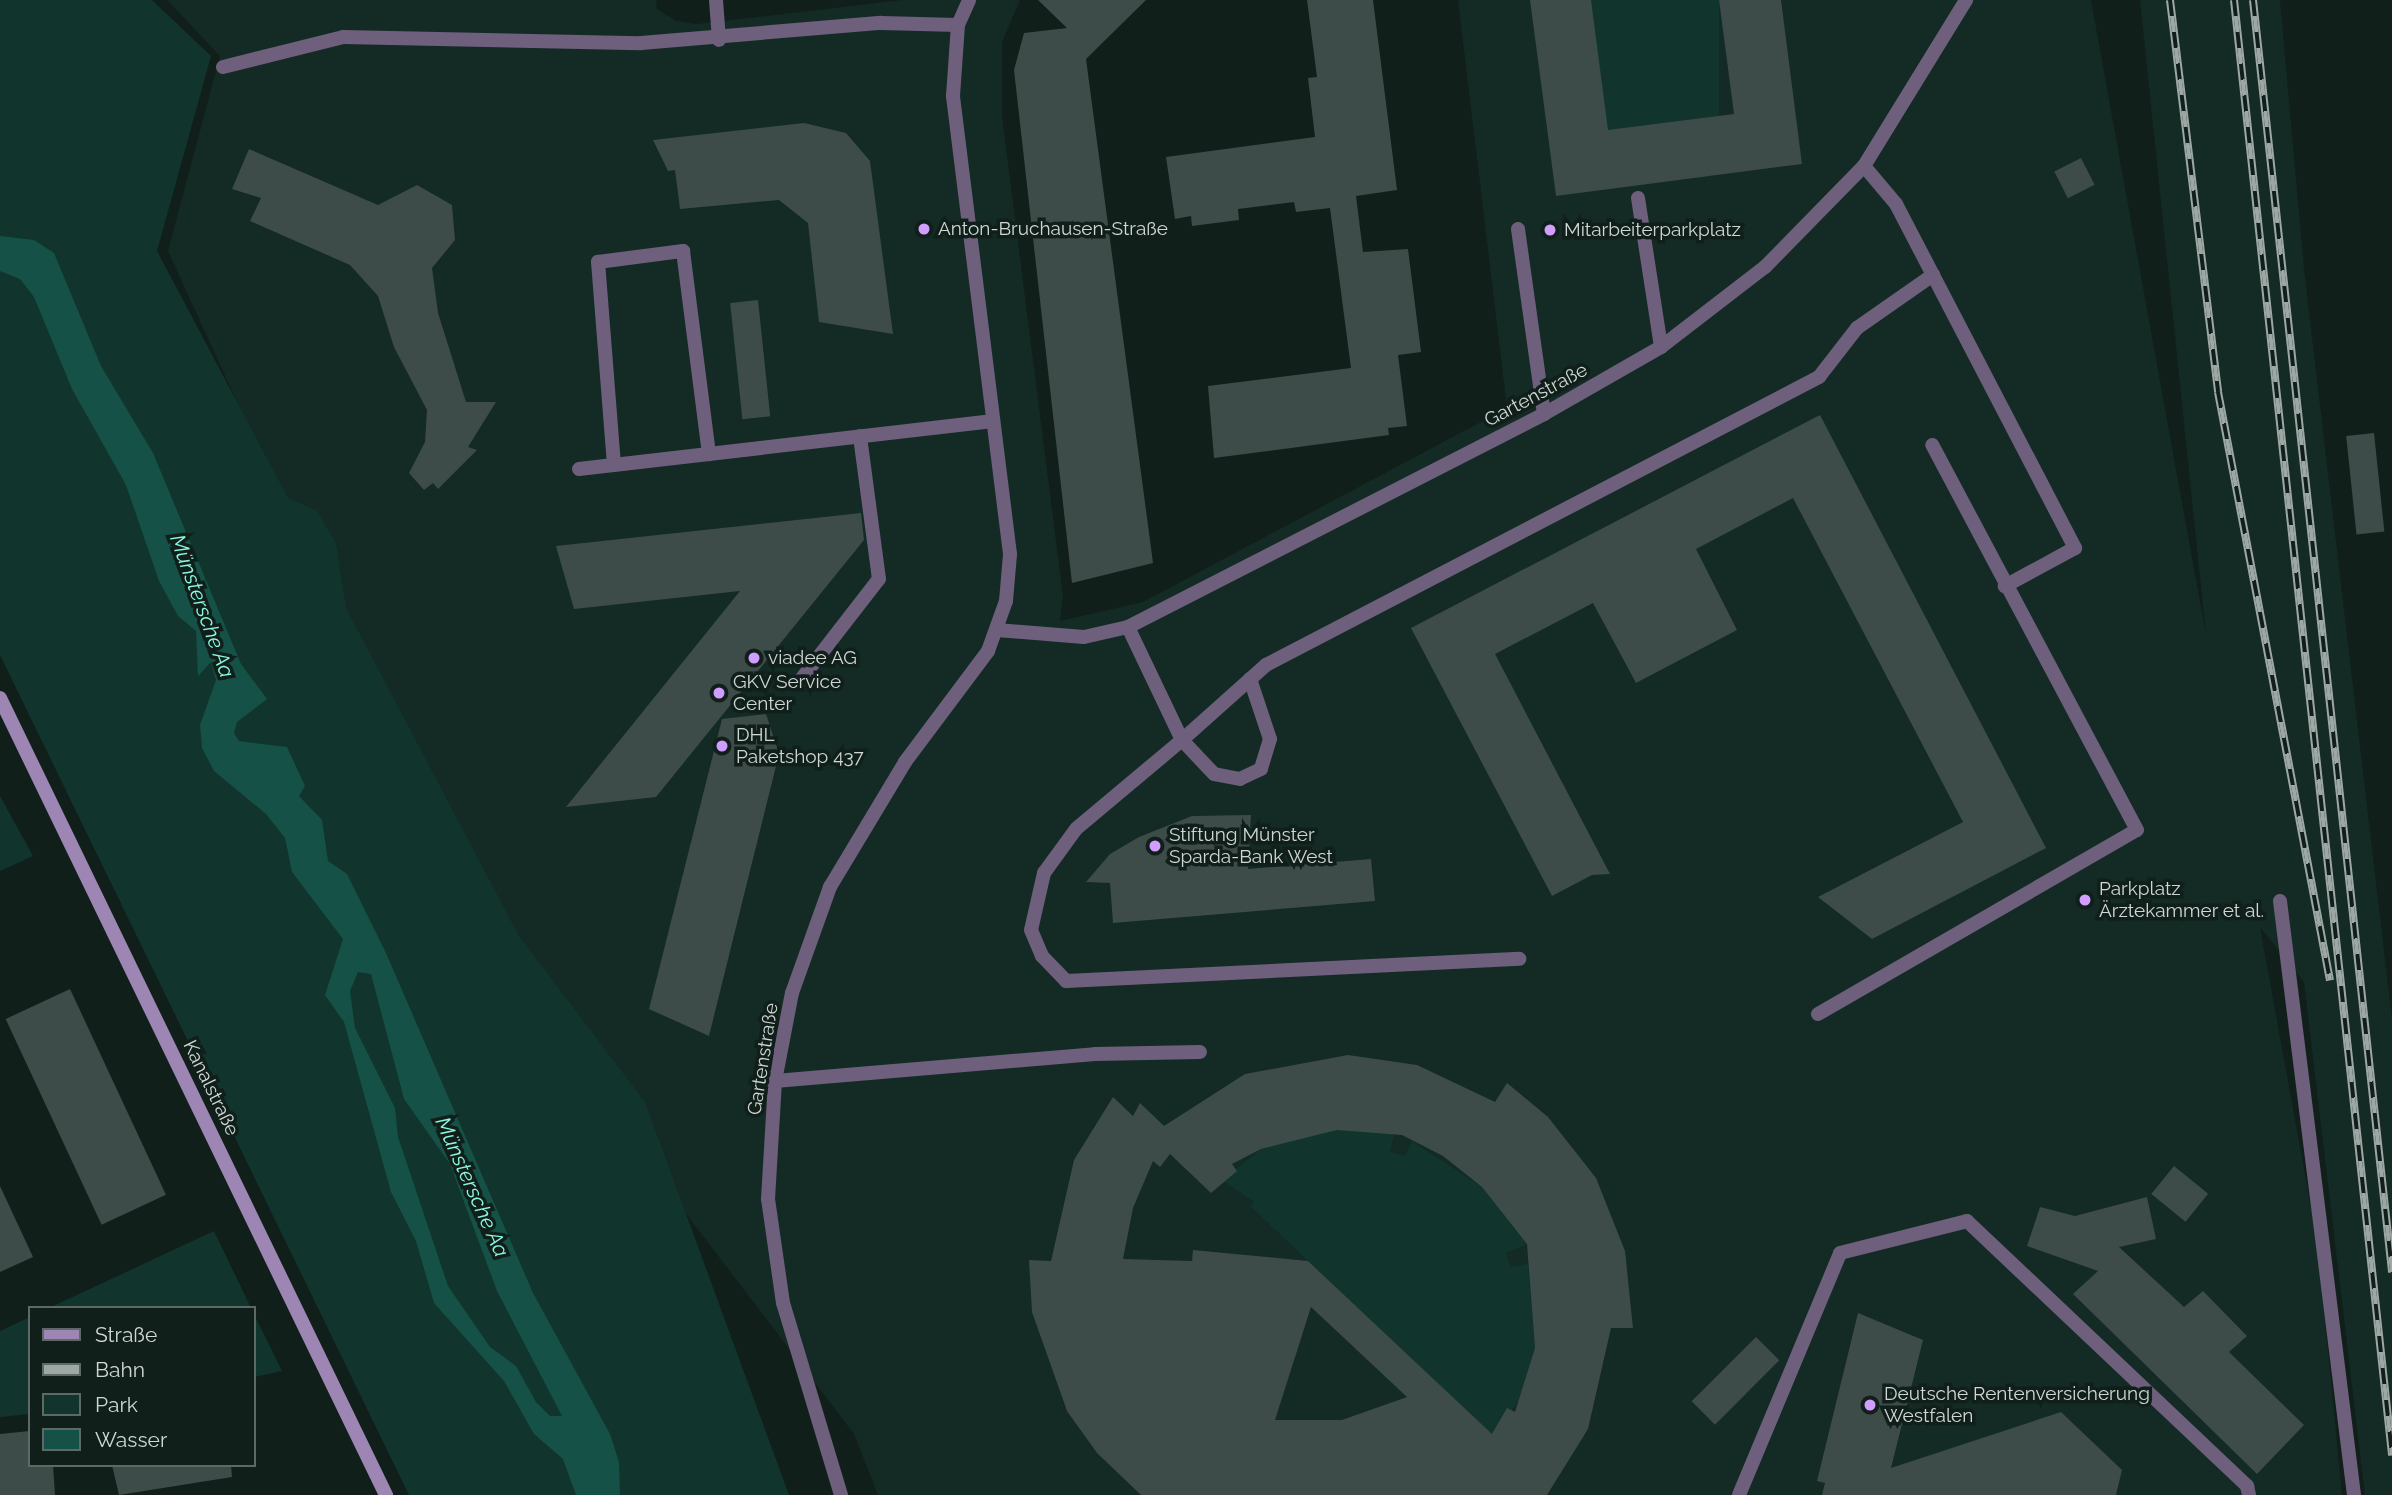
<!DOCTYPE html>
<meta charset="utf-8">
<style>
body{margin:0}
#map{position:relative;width:2392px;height:1495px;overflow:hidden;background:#111f1b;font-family:Raleway,sans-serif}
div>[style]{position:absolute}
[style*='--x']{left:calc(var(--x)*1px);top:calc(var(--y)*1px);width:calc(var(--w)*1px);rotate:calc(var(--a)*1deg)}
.built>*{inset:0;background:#142a25}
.green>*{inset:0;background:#11342d;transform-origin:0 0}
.water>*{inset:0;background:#155146}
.building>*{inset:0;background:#3d4c48;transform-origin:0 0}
.service>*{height:14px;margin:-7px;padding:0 7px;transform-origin:7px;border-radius:7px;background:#6e5f7c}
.minor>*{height:14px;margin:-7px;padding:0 7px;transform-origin:7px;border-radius:7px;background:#6e5f7c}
.secondary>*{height:14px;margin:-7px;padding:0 7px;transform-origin:7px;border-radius:7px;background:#9e86b4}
.rail>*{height:8px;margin-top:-4px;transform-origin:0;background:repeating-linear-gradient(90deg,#111f1b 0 16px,#9da8a4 0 32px);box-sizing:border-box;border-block:2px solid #9da8a4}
.dots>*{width:19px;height:19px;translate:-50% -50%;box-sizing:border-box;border:4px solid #111f1b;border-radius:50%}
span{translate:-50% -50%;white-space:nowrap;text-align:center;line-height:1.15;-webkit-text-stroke:7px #111f1b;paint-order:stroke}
.poi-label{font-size:19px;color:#ced7d4}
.left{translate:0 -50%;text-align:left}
.street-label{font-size:19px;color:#ced7d4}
.water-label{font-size:21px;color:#8bfae1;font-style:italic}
.legend{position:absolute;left:28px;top:1306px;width:228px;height:161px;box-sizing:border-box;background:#111f1b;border:2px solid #5d6965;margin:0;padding:9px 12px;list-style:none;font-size:21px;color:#ced7d4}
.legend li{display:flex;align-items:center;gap:14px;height:35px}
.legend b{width:35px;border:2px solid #5d6965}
</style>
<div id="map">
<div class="built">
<div style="clip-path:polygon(167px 0,656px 0,657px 9px,676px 21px,697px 24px,902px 0,1020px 0,1002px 42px,1002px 116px,1063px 596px,1060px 621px,1143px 602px,1507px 408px,1458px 0,2091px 0,2206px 635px,2140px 0,2280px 0,2304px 269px,2392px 1019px,2392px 1495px,2365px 1495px,2304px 982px,2260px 927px,2318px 1246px,2342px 1495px,878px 1495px,854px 1434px,491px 958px,168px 251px,220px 56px)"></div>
</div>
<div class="green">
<div style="clip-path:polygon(0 0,152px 0,211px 56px,157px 251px,288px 498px,317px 511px,336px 543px,346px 608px,519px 936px,645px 1102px,789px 1495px,409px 1495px,0 655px)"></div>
<div style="left:1591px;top:0;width:128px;height:131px"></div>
<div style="clip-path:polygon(0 796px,33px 856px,0 871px)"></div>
<div style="clip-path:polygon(1337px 1130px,1395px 1131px,1390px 1152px,1404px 1156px,1415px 1137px,1413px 1142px,1482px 1187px,1527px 1244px,1506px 1253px,1511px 1267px,1534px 1263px,1528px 1266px,1535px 1348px,1521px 1397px,1494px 1436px,1251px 1207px,1254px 1202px,1222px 1180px,1261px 1149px)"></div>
<div style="clip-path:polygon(214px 1231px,251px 1308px,49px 1308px)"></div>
<div style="clip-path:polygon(254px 1314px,282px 1371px,254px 1377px)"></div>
<div style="clip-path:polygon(30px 1317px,30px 1414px,0 1417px,0 1331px)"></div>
</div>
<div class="water">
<div style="clip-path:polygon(evenodd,0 236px,34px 240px,54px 253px,101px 366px,153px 453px,241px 664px,267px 699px,237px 722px,234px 733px,239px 741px,287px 747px,305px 786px,299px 796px,322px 820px,328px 861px,347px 874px,386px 953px,533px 1293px,610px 1434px,619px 1462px,620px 1495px,576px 1495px,563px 1459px,534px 1434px,504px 1381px,434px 1303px,416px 1241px,391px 1192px,344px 1022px,325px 995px,343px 939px,292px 872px,285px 838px,266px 814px,214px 771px,202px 748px,200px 725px,216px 680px,211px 662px,198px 676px,196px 631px,178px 616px,159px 581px,126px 485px,72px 389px,34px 297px,20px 279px,0 271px,0 236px,358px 972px,371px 974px,404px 1099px,450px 1164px,497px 1291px,562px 1416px,550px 1416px,536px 1402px,516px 1366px,490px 1347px,448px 1286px,398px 1137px,395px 1108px,355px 1028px,350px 991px,358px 972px)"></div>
</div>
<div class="building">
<div style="clip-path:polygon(1038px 0,1146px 0,1086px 59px,1153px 563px,1072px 583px,1014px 70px,1024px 33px,1067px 28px)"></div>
<div style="clip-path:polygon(1307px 0,1373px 0,1397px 190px,1356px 196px,1363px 252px,1408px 249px,1421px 352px,1398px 355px,1407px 426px,1388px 428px,1389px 435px,1214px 458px,1208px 386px,1351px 368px,1330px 208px,1296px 212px,1294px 202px,1238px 209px,1239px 220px,1192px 226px,1191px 216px,1175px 219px,1166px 157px,1315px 137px,1308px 78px,1317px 77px)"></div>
<div style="clip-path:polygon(1530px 0,1591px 0,1608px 130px,1734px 114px,1719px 0,1781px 0,1802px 164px,1556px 196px)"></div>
<div style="clip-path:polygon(804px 123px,846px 133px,870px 161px,893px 334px,819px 322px,808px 223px,779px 200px,680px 209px,675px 170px,668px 171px,653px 140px)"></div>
<div style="clip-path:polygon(249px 149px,378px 205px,417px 185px,452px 205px,455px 240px,432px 268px,438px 313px,466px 402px,496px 402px,468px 447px,477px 450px,438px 489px,433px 483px,424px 490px,409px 473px,425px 442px,427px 410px,394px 347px,378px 296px,350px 265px,250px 221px,261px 198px,232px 189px)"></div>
<div style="left:2081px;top:158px;width:30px;height:30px;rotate:63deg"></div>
<div style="left:758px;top:300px;width:117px;height:28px;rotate:84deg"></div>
<div style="clip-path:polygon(1820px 415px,2046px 848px,1872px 939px,1818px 897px,1963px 822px,1793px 498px,1696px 549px,1737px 630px,1636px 683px,1593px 603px,1495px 654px,1610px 874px,1592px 875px,1552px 896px,1411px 628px)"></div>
<div style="left:2374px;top:433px;width:99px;height:28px;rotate:84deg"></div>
<div style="clip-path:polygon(861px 513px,864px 540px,656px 797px,566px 807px,740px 591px,574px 609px,556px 546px)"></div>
<div style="clip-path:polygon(766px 714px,779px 754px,709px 1036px,649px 1009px,722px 719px)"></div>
<div style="clip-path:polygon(1251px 815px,1248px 869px,1371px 859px,1375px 901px,1113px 923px,1110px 883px,1086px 882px,1110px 854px,1139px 837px,1192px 816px)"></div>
<div style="left:70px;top:989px;width:227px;height:71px;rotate:65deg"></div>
<div style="clip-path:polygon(evenodd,1348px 1055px,1417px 1065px,1495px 1102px,1507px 1083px,1548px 1117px,1596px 1178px,1625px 1251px,1633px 1328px,1611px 1328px,1588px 1429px,1547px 1495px,1141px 1495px,1097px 1453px,1067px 1411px,1032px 1312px,1029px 1260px,1051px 1261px,1074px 1160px,1113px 1097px,1133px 1116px,1140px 1103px,1164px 1126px,1245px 1074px,1348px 1055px,1337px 1130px,1402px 1135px,1443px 1156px,1482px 1187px,1527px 1244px,1535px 1348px,1515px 1412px,1507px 1408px,1492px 1434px,1308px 1261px,1193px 1250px,1192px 1261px,1123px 1259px,1133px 1208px,1153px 1161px,1160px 1167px,1170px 1154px,1211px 1193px,1237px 1171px,1232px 1164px,1261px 1149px,1337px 1130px,1348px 1055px,1311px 1307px,1407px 1397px,1342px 1420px,1275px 1420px,1311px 1307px)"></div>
<div style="left:2174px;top:1166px;width:44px;height:36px;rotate:39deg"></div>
<div style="clip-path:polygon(0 1186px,33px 1257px,0 1272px)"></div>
<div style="clip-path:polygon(2147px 1197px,2156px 1239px,2119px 1247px,2184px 1307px,2203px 1291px,2247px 1336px,2229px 1352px,2304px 1425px,2257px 1474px,2073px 1294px,2098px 1271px,2027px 1246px,2040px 1207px,2075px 1216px)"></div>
<div style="clip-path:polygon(1858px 1313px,1923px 1340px,1891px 1468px,2061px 1412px,2122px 1470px,2116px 1495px,1822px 1495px,1825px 1483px,1817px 1481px)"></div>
<div style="left:1756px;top:1337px;width:33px;height:91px;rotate:45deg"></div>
<div style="clip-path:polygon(30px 1431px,30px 1465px,53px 1465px,55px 1495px,0 1495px,0 1434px)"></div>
<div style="clip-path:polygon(112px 1465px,231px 1465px,232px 1477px,119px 1495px)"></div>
</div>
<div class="service">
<div style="--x:716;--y:0;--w:40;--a:85.7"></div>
<div style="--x:1864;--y:166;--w:50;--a:49.9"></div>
<div style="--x:1896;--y:204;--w:388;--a:62.5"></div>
<div style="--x:2075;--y:548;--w:80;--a:151.5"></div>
<div style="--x:1638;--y:198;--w:151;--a:81.2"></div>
<div style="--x:1518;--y:229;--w:187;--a:82"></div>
<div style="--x:614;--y:465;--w:204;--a:-94.5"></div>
<div style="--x:598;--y:262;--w:86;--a:-7.4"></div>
<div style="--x:683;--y:251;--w:205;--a:82.7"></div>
<div style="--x:579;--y:469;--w:417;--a:-6.6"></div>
<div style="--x:1128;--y:627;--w:125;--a:64.5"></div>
<div style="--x:1182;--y:740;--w:113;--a:-41.8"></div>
<div style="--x:1266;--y:665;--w:624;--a:-27.51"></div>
<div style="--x:1819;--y:377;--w:62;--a:-52.2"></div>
<div style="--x:1857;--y:328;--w:93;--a:-34.9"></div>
<div style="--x:1250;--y:679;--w:63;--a:71.6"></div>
<div style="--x:1270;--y:739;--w:31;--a:107"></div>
<div style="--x:1261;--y:769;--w:23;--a:155"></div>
<div style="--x:1240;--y:779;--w:26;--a:-169"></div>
<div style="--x:1214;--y:774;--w:47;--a:-133.3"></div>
<div style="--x:1182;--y:740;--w:138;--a:140"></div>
<div style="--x:1076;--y:829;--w:54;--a:126"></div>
<div style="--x:1044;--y:873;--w:58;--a:102.8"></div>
<div style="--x:1031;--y:930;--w:28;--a:67"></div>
<div style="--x:1042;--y:956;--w:35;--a:46"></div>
<div style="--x:1066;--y:981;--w:454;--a:-2.8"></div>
<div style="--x:799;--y:682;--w:130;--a:-52.2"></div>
<div style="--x:879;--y:579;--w:144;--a:-97.6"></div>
<div style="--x:2280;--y:901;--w:599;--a:82.9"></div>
<div style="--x:1818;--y:1014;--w:368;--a:-30"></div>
<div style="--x:2137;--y:830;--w:436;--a:-118"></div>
<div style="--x:775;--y:1081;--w:321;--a:-4.8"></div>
<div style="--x:1095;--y:1054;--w:105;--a:-1.1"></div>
<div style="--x:1739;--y:1495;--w:262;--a:-67.3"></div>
<div style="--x:1840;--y:1253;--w:131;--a:-14.1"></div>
<div style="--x:1967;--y:1221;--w:386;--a:43.4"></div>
<div style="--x:2247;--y:1486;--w:9;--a:77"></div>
</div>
<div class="minor">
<div style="--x:223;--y:67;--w:124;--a:-14"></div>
<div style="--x:343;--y:37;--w:298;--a:1.2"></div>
<div style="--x:641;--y:43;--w:241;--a:-4.8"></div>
<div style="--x:881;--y:23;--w:77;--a:1.5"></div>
<div style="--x:997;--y:630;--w:87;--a:4.6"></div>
<div style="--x:1084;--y:637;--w:45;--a:-12.8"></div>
<div style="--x:1128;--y:627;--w:467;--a:-27.1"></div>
<div style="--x:1544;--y:414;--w:135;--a:-29.8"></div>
<div style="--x:1661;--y:347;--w:131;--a:-37.6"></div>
<div style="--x:1765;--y:267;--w:141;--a:-45.6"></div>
<div style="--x:1864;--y:166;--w:195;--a:-58.4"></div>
<div style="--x:841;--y:1495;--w:201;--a:-106.8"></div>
<div style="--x:783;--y:1303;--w:105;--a:-98.2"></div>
<div style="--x:768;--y:1199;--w:118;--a:-86.6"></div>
<div style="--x:775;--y:1081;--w:90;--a:-79.1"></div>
<div style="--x:792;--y:993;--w:113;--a:-70.3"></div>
<div style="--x:830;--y:887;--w:146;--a:-59"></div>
<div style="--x:905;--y:762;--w:139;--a:-53.2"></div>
<div style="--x:988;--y:651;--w:53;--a:-70.2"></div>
<div style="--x:1006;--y:601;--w:47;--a:-85.1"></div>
<div style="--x:1010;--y:554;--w:462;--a:-97.1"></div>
<div style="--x:953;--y:96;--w:71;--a:-86"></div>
<div style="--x:958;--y:25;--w:27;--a:-66"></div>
</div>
<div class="secondary">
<div style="--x:0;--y:698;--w:886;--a:64.16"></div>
</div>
<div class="rail">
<div style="--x:2170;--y:0;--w:395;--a:83"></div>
<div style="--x:2218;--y:392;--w:599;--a:79.22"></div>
<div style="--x:2234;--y:0;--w:1464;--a:83.8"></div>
<div style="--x:2253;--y:0;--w:1280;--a:83.76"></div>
</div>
<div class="dots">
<div style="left:924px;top:229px;background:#d19dfe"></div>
<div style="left:1550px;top:230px;background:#d19dfe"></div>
<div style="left:754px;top:658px;background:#d19dfe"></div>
<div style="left:719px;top:693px;background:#d19dfe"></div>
<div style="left:722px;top:746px;background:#d19dfe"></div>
<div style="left:1155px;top:846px;background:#d19dfe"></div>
<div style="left:2085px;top:900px;background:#d19dfe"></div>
<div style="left:1870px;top:1405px;background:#d19dfe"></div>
</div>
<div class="poi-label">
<span class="left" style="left:938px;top:229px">Anton-Bruchausen-Straße</span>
<span class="left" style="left:1564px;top:230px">Mitarbeiterparkplatz</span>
<span class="left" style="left:768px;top:658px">viadee AG</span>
<span class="left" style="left:733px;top:693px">GKV Service<br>Center</span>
<span class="left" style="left:736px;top:746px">DHL<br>Paketshop 437</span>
<span class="left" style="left:1169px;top:846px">Stiftung Münster<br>Sparda-Bank West</span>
<span class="left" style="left:2099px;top:900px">Parkplatz<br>Ärztekammer et al.</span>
<span class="left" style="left:1884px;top:1405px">Deutsche Rentenversicherung<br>Westfalen</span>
</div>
<div class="street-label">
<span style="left:1536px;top:395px;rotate:-28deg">Gartenstraße</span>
<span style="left:763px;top:1059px;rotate:-81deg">Gartenstraße</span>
<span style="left:211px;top:1088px;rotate:64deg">Kanalstraße</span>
</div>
<div class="water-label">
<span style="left:202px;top:606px;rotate:70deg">Münstersche Aa</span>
<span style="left:472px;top:1187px;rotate:66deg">Münstersche Aa</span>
</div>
<ul class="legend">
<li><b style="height:9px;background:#9e86b4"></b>Straße</li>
<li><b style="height:9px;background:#9da8a4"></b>Bahn</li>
<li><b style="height:19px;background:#11342d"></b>Park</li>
<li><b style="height:19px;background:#155146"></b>Wasser</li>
</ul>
</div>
